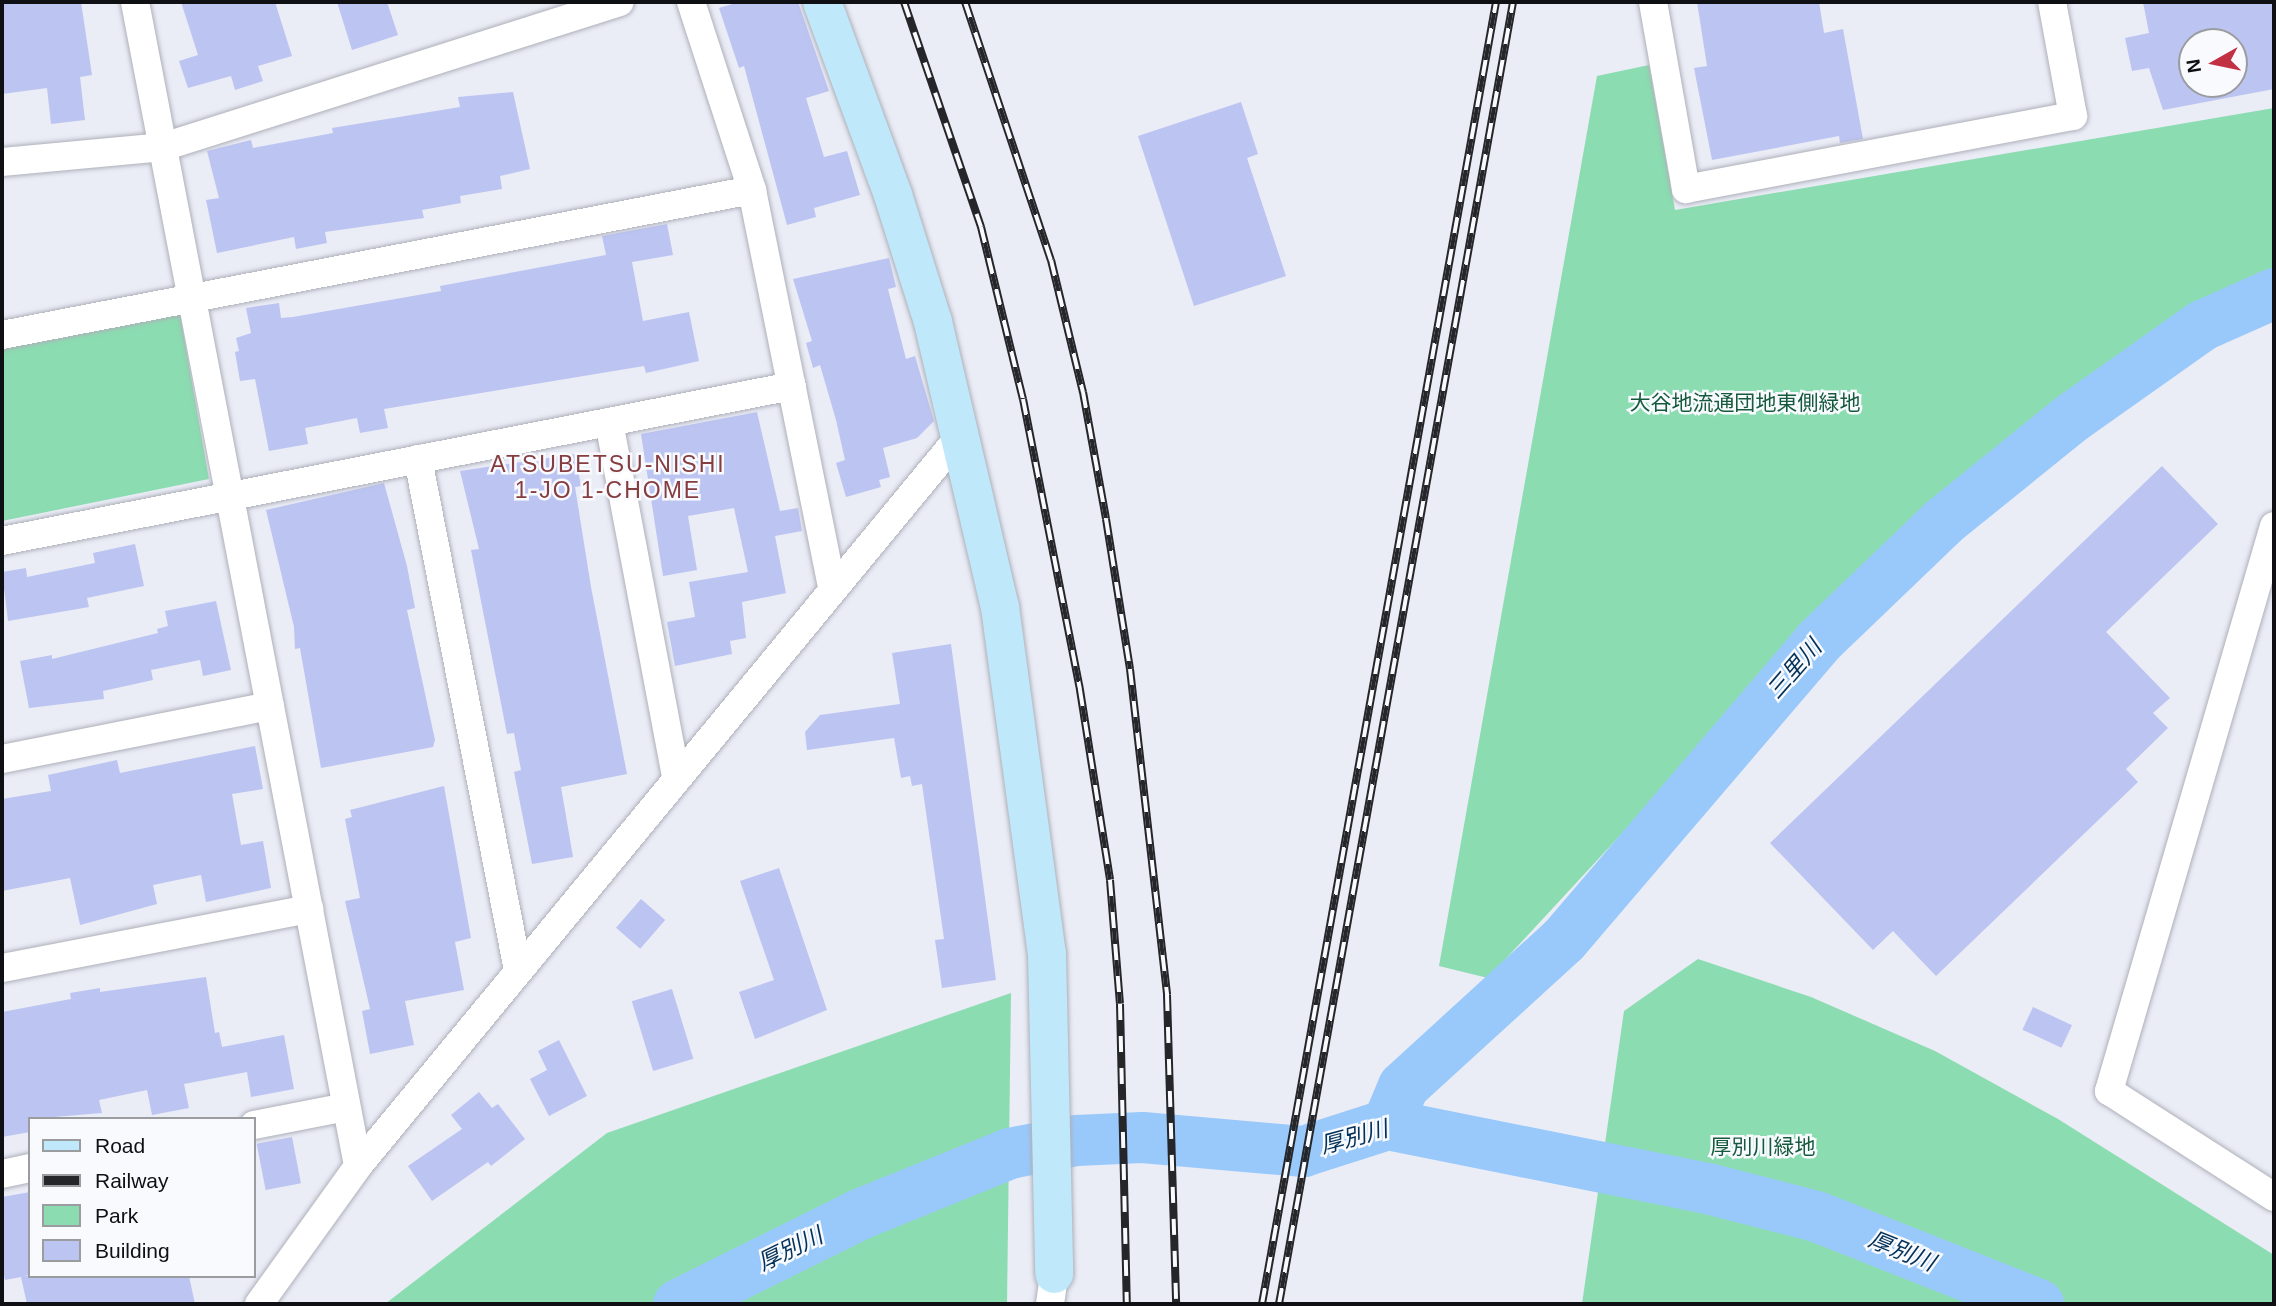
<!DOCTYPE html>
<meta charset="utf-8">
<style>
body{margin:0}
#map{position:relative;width:2276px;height:1306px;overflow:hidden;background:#eaecf6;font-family:Arial,"Noto Sans JP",sans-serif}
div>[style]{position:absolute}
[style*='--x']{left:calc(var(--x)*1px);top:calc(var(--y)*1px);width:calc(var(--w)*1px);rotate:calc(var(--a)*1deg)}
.green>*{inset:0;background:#8bdcb1}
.river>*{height:51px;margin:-25.5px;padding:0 25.5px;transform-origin:25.5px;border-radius:25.5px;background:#99c9fb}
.building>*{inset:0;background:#bcc4f2;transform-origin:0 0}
.roads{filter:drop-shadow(0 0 2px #aeb0b9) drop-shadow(0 0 2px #aeb0b9)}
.street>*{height:28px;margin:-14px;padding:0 14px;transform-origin:14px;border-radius:14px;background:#fff}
.secondary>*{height:38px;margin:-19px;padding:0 19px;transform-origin:19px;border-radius:19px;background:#bfe8fa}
.rail>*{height:8px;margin-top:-4px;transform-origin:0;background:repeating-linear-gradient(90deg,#f9fafe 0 16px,#25262a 0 32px);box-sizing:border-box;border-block:2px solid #25262a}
span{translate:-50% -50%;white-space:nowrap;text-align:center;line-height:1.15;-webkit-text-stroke:5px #f9fafe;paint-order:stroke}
.park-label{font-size:21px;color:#165a3d}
.neighbourhood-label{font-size:23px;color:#853d40;letter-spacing:2px}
.water-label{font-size:23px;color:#033158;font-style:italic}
.frame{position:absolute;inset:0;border:4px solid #0f1013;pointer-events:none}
.legend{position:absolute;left:28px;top:1117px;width:228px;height:161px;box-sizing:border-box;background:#f9fafe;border:2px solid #9b9ca0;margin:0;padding:9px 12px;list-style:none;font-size:21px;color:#0f1013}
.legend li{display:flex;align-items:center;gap:14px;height:35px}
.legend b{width:35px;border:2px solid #9b9ca0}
.north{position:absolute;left:2178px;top:28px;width:70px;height:70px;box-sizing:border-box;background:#f9fafe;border:2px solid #9b9ca0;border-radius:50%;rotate:261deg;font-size:19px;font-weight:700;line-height:28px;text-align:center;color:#0f1013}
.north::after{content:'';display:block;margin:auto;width:24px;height:32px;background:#c13043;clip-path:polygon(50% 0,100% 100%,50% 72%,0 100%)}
</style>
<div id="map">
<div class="green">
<div style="clip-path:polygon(1649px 65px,1675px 210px,2274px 108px,2274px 272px,2200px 305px,2038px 414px,1892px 542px,1488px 978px,1439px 966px,1597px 76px)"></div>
<div style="clip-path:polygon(180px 314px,209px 479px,2px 521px,2px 346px)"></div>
<div style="clip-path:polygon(1698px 959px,1811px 997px,1935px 1051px,2058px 1119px,2274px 1255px,2274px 1304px,1582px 1304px,1624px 1011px)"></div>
<div style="clip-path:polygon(1011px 993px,1007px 1304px,385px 1304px,607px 1133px)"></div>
</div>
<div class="river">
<div style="--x:1387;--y:1124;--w:41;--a:-67.2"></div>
<div style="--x:1403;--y:1086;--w:217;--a:-42.4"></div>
<div style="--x:1563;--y:940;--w:393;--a:-49.5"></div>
<div style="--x:1818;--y:641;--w:173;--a:-43.8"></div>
<div style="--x:1943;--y:521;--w:166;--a:-38.9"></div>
<div style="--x:2072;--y:417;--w:159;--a:-35.3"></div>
<div style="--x:2202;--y:325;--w:79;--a:-24"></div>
<div style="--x:678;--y:1304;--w:202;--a:-26.4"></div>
<div style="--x:859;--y:1214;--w:162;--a:-22.1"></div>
<div style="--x:1009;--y:1153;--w:68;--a:-11"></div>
<div style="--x:1076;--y:1140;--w:66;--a:-2.6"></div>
<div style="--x:1142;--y:1137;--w:162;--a:5"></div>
<div style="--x:1303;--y:1151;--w:88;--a:-17.8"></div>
<div style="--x:1387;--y:1124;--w:330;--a:11.3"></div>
<div style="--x:1711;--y:1189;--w:108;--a:14.4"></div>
<div style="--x:1816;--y:1216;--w:239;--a:21.6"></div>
</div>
<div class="building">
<div style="clip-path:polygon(2px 2px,81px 2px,92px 75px,80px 77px,85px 120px,51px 124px,47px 88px,2px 94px)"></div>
<div style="clip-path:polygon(181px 2px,275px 2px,292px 56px,258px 66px,263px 81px,235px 90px,231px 76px,188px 88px,179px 61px,198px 55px)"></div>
<div style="clip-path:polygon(337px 2px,387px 2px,398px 35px,352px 50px)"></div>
<div style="clip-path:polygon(739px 2px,798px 2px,829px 91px,806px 98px,824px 157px,847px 151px,860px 195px,814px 208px,816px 217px,787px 225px,744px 66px,739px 68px,719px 8px)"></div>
<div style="clip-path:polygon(1697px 2px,1819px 2px,1824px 33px,1843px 29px,1863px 139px,1840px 143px,1839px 136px,1712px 160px,1694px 68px,1707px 66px)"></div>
<div style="clip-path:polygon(evenodd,2143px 2px,2274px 2px,2274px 89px,2163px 110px,2149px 68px,2132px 71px,2125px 38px,2149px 33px,2143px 2px,2192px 42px,2234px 42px,2234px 84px,2192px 84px,2192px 42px)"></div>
<div style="clip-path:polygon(513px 92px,530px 169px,500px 176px,502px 189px,460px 196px,461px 203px,422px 210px,424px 218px,325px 232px,327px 243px,296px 249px,294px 237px,217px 253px,206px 200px,219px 198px,207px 151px,251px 140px,253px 148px,333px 133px,332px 128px,460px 107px,458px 97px)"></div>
<div style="clip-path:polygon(1241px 102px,1258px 154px,1247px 158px,1286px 276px,1194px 306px,1138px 136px)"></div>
<div style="clip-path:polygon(667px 224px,673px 255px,632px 262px,643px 321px,689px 312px,699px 361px,646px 373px,644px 366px,384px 409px,388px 428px,360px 433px,357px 418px,305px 428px,308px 444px,269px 451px,255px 379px,240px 381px,235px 352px,239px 351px,236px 338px,251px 333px,246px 308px,279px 303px,281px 318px,293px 317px,441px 291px,440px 286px,606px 255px,602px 236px)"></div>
<div style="clip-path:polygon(889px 258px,896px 287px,888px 289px,906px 359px,915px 356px,934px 421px,917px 438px,883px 448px,890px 477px,879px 480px,881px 487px,846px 497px,836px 463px,845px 460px,836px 420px,820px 365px,813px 368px,806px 343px,812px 341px,793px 279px)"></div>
<div style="clip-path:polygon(757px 412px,780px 511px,798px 508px,802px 531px,775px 536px,786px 593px,742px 602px,746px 638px,730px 641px,732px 654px,675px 666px,667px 622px,695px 617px,689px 582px,748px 572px,734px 508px,688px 516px,697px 570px,663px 576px,641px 434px)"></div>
<div style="clip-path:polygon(575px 454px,581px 486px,575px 487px,591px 587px,627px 774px,561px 787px,573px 857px,532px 864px,514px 772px,521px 770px,514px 733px,507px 734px,471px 550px,479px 549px,460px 471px)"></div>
<div style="clip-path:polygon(2162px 466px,2218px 524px,2106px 632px,2170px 698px,2153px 713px,2168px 728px,2126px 769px,2138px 782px,1936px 976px,1893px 931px,1873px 950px,1770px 843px)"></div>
<div style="clip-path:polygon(384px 483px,407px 566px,415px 608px,407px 610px,435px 740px,433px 747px,321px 768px,300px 648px,295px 649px,294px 627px,266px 510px)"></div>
<div style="clip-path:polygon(135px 544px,144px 586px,87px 598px,89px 607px,8px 621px,2px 572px,26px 568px,27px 577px,95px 563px,93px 553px)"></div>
<div style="clip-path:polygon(216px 601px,231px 670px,203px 676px,200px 660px,151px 670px,153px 680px,103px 691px,104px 699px,29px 708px,20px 661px,52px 655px,52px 659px,158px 633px,157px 629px,168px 626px,165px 611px)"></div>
<div style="clip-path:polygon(951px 644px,996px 980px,942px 988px,935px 940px,944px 939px,922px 784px,912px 786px,910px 776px,901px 778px,894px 738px,807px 750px,805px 732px,820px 715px,900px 704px,892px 653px)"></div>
<div style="clip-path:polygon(255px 746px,263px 789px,232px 794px,241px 845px,263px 841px,271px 888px,206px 902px,201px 875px,153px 885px,157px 904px,80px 925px,70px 878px,2px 891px,2px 799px,51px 791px,48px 775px,117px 760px,120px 773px)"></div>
<div style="clip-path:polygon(444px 786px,471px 938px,455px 942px,464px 990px,405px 1001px,414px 1045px,370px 1054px,362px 1011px,370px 1009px,345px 901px,360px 898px,345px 819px,352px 817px,350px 810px)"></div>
<div style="clip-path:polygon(779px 868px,827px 1010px,755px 1039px,739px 992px,774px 980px,740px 881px)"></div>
<div style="left:641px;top:899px;width:32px;height:38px;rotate:41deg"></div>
<div style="clip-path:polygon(206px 977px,215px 1033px,219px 1032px,222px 1047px,284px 1035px,294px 1089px,251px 1097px,247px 1072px,184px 1084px,189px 1108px,152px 1115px,147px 1090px,99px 1100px,102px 1113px,30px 1119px,30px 1132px,2px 1137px,2px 1012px,71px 999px,70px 993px,100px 988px,100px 992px)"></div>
<div style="left:672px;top:989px;width:73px;height:42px;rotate:73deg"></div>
<div style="left:2033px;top:1007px;width:43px;height:25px;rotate:25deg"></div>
<div style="clip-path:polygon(559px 1040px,587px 1096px,549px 1116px,530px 1079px,547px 1070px,538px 1051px)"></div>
<div style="clip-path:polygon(479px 1092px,492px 1108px,498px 1104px,525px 1139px,491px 1166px,488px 1162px,432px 1201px,408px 1166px,462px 1129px,451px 1115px)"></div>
<div style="left:292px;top:1137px;width:47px;height:36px;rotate:79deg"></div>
<div style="clip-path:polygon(30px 1192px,30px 1275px,24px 1276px,189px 1276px,195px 1304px,27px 1304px,21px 1277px,5px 1280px,2px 1267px,2px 1197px)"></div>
</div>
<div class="roads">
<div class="street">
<div style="--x:135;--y:2;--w:1185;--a:79.15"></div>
<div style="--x:691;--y:2;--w:198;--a:72"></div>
<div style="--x:752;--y:190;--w:405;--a:78.6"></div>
<div style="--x:1653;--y:2;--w:190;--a:80"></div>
<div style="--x:1686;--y:189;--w:394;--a:-10.7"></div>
<div style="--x:2073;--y:116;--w:116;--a:-100.4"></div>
<div style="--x:2;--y:162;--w:162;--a:-5.3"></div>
<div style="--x:163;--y:147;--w:479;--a:-17.6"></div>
<div style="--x:2;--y:335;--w:764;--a:-10.94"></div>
<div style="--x:609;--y:422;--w:362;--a:79.3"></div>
<div style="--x:418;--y:459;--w:521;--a:78.93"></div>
<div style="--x:2274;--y:526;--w:589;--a:106.28"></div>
<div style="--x:2109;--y:1091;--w:196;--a:32.7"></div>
<div style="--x:2;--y:541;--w:805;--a:-11.1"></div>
<div style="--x:2;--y:759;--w:273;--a:-11.2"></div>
<div style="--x:2;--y:968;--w:313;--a:-10.9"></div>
<div style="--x:254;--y:1125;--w:94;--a:-11.1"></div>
<div style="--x:2;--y:1174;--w:29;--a:-12"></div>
<div style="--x:259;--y:1304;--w:170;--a:-54.3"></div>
<div style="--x:358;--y:1166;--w:946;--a:-50.49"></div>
<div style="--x:1050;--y:1304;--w:30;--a:-82"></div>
</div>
<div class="secondary">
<div style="--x:822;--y:2;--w:206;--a:69.8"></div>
<div style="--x:893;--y:195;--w:133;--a:72.5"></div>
<div style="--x:933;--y:322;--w:293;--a:76.8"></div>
<div style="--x:1000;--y:607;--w:350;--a:82.3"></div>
<div style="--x:1047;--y:954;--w:320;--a:88.7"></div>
</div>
</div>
<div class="rail">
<div style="--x:904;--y:2;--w:238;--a:71.1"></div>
<div style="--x:981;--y:227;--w:177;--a:76.3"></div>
<div style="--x:1023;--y:399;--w:297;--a:78.9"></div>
<div style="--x:1080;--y:690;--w:192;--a:81"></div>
<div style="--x:1110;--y:880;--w:124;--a:85.4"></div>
<div style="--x:1120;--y:1004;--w:300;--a:88.7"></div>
<div style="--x:965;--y:2;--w:272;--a:71.6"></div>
<div style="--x:1051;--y:260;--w:136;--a:76.4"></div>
<div style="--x:1083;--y:392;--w:129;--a:79.7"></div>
<div style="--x:1106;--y:519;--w:152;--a:80.9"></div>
<div style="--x:1130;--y:669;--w:328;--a:83.5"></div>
<div style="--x:1167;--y:995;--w:309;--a:88.3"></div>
<div style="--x:1262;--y:1304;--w:1323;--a:-79.81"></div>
<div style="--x:1279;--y:1304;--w:1323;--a:-79.81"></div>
</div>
<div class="park-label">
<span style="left:1745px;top:403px">大谷地流通団地東側緑地</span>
<span style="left:1763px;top:1147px">厚別川緑地</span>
</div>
<div class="neighbourhood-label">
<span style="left:608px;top:477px">ATSUBETSU-NISHI<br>1-JO 1-CHOME</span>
</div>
<div class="water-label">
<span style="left:1794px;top:669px;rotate:-49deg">三里川</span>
<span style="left:1354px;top:1137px;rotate:-15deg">厚別川</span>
<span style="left:790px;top:1249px;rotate:-26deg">厚別川</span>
<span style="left:1902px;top:1251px;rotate:22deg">厚別川</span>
</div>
<div class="frame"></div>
<ul class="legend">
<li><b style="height:9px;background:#bfe8fa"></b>Road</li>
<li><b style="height:9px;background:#25262a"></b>Railway</li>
<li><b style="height:19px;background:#8bdcb1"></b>Park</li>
<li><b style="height:19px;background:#bcc4f2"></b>Building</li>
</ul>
<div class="north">N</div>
</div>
